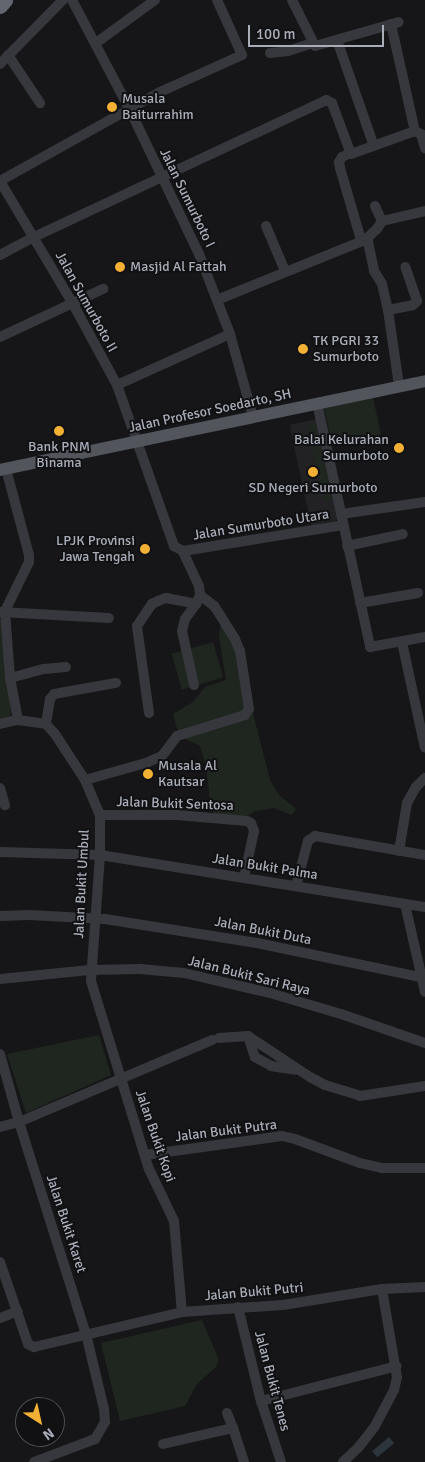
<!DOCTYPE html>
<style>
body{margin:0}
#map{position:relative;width:425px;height:1462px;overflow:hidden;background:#161618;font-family:Signika,sans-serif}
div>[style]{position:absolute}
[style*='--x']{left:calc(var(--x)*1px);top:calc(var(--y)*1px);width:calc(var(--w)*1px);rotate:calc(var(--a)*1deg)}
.built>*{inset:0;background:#222225;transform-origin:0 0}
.green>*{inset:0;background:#1e261f;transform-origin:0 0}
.water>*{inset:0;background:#2c353c;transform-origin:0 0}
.minor>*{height:10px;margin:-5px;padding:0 5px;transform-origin:5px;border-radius:5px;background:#37383d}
.major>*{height:12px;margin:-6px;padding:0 6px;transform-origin:6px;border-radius:6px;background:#53555c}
.highway>*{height:15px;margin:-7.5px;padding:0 7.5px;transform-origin:7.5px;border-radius:7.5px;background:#63666e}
.dots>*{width:14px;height:14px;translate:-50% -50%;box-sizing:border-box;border:2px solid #111113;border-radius:50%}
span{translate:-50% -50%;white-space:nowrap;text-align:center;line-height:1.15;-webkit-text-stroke:4px #111113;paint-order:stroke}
.poi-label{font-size:14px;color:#a8adb8}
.left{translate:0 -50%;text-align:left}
.right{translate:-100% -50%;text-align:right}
.street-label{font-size:14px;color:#a8adb8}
.north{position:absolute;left:15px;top:1397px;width:50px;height:50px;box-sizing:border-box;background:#111113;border:1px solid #4d4f55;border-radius:50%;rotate:145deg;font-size:14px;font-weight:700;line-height:20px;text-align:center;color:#a8adb8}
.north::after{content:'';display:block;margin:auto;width:18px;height:22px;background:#f2b134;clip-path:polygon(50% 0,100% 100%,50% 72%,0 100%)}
.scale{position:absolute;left:248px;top:25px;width:136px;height:22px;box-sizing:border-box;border:2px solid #a8adb8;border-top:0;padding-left:6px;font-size:15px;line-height:18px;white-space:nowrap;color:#a8adb8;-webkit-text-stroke:4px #111113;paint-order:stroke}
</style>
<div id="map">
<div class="built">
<div style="left:317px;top:419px;width:103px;height:28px;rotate:78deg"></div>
</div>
<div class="green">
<div style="left:373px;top:397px;width:38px;height:50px;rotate:78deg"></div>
<div style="left:316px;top:424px;width:78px;height:9px;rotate:77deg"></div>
<div style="clip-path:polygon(4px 619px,11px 719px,0 719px,0 620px)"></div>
<div style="clip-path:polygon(226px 621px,242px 670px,270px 780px,279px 795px,296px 809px,292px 815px,274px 808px,256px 811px,243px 818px,216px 816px,211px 809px,206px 766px,200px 746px,185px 739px,178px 732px,173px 714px,193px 702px,205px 687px,226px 680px,219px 637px,220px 627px)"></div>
<div style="left:213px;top:642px;width:37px;height:43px;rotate:74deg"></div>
<div style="clip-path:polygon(99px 1035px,111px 1075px,26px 1113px,7px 1054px)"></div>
<div style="clip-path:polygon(202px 1320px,219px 1360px,216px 1367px,197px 1384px,185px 1406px,120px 1421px,101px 1343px)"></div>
</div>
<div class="water">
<div style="left:389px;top:1437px;width:8px;height:22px;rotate:50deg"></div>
</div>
<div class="minor">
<div style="--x:72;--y:0;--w:124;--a:62.2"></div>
<div style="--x:130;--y:110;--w:160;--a:64.4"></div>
<div style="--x:199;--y:254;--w:86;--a:68.8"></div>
<div style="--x:230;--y:334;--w:86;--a:74.5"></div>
<div style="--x:292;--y:0;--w:51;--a:63.4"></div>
<div style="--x:315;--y:46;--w:87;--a:-15.9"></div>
<div style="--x:391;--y:24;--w:110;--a:77.4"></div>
<div style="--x:337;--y:40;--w:112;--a:70.8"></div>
<div style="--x:96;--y:43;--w:73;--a:-36.1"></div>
<div style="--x:270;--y:53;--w:18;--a:-6"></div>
<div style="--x:288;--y:51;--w:25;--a:-18"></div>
<div style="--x:8;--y:55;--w:58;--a:56.3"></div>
<div style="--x:0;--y:64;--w:90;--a:-45.5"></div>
<div style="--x:350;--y:153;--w:9;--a:153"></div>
<div style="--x:342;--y:157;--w:6;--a:121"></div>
<div style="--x:339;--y:162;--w:6;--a:81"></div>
<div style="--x:340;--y:168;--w:75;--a:73.7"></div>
<div style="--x:0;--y:181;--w:143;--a:59.3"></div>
<div style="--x:73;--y:304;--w:92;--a:61.5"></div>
<div style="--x:117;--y:385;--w:171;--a:70.5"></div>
<div style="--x:174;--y:546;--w:10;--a:29"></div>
<div style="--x:183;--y:551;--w:162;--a:-9.2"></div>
<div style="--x:0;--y:181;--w:183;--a:-29.1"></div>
<div style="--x:160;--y:92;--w:90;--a:-24.3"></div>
<div style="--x:242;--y:55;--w:60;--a:-114.4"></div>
<div style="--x:375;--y:206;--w:17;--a:65"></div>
<div style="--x:382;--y:221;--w:44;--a:-13.1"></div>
<div style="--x:266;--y:226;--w:49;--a:67.1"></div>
<div style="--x:365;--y:240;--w:16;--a:-43"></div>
<div style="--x:377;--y:229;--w:9;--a:-58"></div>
<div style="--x:0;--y:255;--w:38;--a:-28"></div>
<div style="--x:34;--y:237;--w:323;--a:-25.1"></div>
<div style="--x:326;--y:100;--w:7;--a:27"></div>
<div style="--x:332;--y:103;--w:54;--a:69.6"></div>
<div style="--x:351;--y:154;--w:68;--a:-19.8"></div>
<div style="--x:415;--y:131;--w:7;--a:27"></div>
<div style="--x:421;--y:134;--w:15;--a:74"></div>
<div style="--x:217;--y:300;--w:160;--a:-22.1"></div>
<div style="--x:365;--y:240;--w:4;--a:34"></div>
<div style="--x:368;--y:242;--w:30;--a:78"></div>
<div style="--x:374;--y:271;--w:15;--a:58"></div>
<div style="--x:382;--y:284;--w:27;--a:77"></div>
<div style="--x:388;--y:310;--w:25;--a:-11"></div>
<div style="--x:413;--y:305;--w:6;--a:-45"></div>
<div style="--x:417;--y:301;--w:36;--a:-109"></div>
<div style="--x:388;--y:310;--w:76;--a:81.7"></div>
<div style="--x:0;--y:337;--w:114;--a:-25"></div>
<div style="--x:117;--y:385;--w:124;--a:-24.3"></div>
<div style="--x:317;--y:403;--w:250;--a:77.7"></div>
<div style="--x:370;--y:647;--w:56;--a:-10.3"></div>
<div style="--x:6;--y:469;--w:89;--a:75"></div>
<div style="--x:29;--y:555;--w:7;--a:90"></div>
<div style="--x:29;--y:562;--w:55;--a:116.1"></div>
<div style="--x:5;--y:611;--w:67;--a:85.7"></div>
<div style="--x:10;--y:678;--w:43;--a:79.2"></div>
<div style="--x:18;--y:720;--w:28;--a:8"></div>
<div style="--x:46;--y:724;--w:13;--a:48"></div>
<div style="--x:55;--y:734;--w:55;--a:56.9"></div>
<div style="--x:85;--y:780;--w:38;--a:67"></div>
<div style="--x:100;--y:815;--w:40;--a:90"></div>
<div style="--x:100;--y:855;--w:126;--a:94.1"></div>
<div style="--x:91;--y:981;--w:197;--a:72.9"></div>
<div style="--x:149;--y:1169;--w:58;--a:64.3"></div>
<div style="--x:174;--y:1221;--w:91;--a:85"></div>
<div style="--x:341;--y:514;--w:85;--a:-8.1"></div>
<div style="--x:347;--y:546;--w:57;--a:-12.1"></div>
<div style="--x:360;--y:603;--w:59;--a:-9.8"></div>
<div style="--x:0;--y:612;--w:109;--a:3.2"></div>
<div style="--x:402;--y:642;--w:108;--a:77.8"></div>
<div style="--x:10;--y:678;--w:35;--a:-15"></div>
<div style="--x:44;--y:669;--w:22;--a:-5"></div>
<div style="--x:194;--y:685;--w:55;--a:-102.5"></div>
<div style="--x:182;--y:631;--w:12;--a:-76"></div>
<div style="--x:185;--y:619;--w:19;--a:-54"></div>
<div style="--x:149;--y:713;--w:88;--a:-97.9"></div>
<div style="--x:137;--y:626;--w:27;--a:-56"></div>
<div style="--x:152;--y:604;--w:7;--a:-27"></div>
<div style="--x:158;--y:601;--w:9;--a:-21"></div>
<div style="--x:166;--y:598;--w:31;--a:11"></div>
<div style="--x:196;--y:604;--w:10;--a:-66"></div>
<div style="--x:200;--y:595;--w:9;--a:-96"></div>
<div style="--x:199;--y:586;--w:38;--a:-115"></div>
<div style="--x:0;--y:724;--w:18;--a:-13"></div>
<div style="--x:46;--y:724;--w:25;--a:-81"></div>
<div style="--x:50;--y:699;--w:6;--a:-51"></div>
<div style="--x:54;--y:694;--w:63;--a:-10.1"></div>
<div style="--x:85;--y:780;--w:63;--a:-15.6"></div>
<div style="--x:146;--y:763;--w:17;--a:-24"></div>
<div style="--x:162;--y:756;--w:25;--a:-53"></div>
<div style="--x:177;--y:736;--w:71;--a:-17.2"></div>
<div style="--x:245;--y:715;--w:7;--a:-56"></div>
<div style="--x:249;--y:709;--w:59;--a:-98.8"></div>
<div style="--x:240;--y:651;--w:13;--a:-113"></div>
<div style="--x:235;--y:639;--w:39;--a:-122"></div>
<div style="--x:214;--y:606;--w:18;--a:-142"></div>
<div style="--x:0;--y:788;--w:18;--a:74"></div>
<div style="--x:100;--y:815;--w:77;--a:0"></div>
<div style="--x:177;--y:815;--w:70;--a:4.9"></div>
<div style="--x:247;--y:821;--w:4;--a:27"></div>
<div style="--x:251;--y:823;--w:9;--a:69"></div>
<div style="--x:254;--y:831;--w:48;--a:102"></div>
<div style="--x:399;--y:851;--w:49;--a:-80.5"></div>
<div style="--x:407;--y:803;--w:18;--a:-61"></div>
<div style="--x:416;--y:787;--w:13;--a:-45"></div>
<div style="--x:0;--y:852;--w:100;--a:1.7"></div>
<div style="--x:100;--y:855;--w:329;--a:9.1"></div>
<div style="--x:296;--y:886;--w:47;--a:-75.1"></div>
<div style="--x:308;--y:841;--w:9;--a:-36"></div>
<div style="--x:315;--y:836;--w:112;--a:9.8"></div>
<div style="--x:405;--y:904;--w:90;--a:77.2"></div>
<div style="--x:0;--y:916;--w:29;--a:-2"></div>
<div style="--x:29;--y:915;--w:76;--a:3"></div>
<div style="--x:105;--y:919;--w:154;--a:9"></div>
<div style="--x:257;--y:943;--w:172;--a:11.8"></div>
<div style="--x:0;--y:979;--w:90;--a:-5.7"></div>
<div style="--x:90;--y:970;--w:50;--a:-1.1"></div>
<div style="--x:140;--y:969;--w:44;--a:5.2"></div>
<div style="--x:184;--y:973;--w:88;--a:13.1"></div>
<div style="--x:270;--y:993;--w:74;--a:16.5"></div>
<div style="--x:341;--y:1014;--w:89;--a:19"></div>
<div style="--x:248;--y:1036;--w:22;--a:72"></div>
<div style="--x:255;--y:1057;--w:18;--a:29"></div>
<div style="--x:271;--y:1066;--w:24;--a:9"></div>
<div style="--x:219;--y:1038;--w:29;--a:-4"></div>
<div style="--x:248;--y:1036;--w:74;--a:33.5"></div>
<div style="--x:310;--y:1077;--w:17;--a:28"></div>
<div style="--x:325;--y:1085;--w:37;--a:17"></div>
<div style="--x:360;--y:1096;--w:66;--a:-8.7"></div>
<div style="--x:0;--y:1054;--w:71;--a:74.4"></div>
<div style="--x:19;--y:1122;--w:222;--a:72.5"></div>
<div style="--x:86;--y:1334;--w:77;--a:76.5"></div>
<div style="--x:104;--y:1409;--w:13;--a:86"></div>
<div style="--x:105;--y:1422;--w:20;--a:120"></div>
<div style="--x:95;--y:1439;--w:65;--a:159.3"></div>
<div style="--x:0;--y:1127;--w:20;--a:-15"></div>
<div style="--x:19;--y:1122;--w:210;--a:-23"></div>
<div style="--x:145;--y:1155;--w:138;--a:-7.9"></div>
<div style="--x:282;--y:1136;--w:13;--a:13"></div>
<div style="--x:295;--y:1139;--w:69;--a:20.3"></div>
<div style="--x:360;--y:1163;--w:23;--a:13"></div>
<div style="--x:382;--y:1168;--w:43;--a:0"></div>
<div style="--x:0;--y:1262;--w:87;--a:71.1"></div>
<div style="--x:28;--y:1344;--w:7;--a:27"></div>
<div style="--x:34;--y:1347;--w:152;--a:-13.3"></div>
<div style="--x:182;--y:1312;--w:101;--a:-4"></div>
<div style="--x:283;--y:1305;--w:100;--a:-9.2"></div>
<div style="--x:382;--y:1289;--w:43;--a:-2.7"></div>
<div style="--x:238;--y:1307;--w:97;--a:76.3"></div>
<div style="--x:261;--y:1401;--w:64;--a:71.8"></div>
<div style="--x:0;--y:1318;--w:19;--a:-21"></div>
<div style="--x:261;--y:1401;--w:140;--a:-14.4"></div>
<div style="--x:227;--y:1413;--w:16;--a:68"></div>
<div style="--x:163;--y:1444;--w:72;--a:-12.9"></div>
<div style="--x:233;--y:1428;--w:36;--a:72"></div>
<div style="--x:343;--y:1462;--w:21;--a:-43"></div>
<div style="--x:358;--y:1448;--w:28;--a:-52"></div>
<div style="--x:375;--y:1426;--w:41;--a:-62.2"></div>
<div style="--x:394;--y:1390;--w:13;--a:-77"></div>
<div style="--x:397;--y:1377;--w:89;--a:-99.7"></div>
</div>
<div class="major">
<div style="--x:0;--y:470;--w:434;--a:-11.8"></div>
</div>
<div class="highway">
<div style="--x:0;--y:6;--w:8;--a:-50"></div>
</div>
<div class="dots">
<div style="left:112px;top:107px;background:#f2b134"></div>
<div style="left:120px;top:267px;background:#f2b134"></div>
<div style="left:303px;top:349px;background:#f2b134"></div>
<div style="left:59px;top:431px;background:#f2b134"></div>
<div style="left:399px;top:448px;background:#f2b134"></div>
<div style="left:313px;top:472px;background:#f2b134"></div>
<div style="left:145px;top:549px;background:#f2b134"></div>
<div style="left:148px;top:774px;background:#f2b134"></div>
</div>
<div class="poi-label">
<span class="left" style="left:122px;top:107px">Musala<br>Baiturrahim</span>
<span class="left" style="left:130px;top:267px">Masjid Al Fattah</span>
<span class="left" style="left:313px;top:349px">TK PGRI 33<br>Sumurboto</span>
<span class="right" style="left:389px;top:448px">Balai Kelurahan<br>Sumurboto</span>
<span style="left:59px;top:455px">Bank PNM<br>Binama</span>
<span style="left:313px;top:488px">SD Negeri Sumurboto</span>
<span class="right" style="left:135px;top:549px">LPJK Provinsi<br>Jawa Tengah</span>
<span class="left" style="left:158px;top:774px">Musala Al<br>Kautsar</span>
</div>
<div class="street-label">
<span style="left:187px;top:198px;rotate:64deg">Jalan Sumurboto I</span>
<span style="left:86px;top:302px;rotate:61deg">Jalan Sumurboto II</span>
<span style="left:210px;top:411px;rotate:-12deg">Jalan Profesor Soedarto, SH</span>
<span style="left:261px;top:525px;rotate:-9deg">Jalan Sumurboto Utara</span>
<span style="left:175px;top:804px;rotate:2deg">Jalan Bukit Sentosa</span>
<span style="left:265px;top:867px;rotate:9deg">Jalan Bukit Palma</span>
<span style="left:82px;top:884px;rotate:-87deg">Jalan Bukit Umbul</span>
<span style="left:263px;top:931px;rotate:11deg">Jalan Bukit Duta</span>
<span style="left:249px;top:976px;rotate:14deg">Jalan Bukit Sari Raya</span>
<span style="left:226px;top:1131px;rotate:-7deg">Jalan Bukit Putra</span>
<span style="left:155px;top:1136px;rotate:71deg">Jalan Bukit Kopi</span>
<span style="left:66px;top:1224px;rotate:72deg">Jalan Bukit Karet</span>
<span style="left:254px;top:1292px;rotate:-5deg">Jalan Bukit Putri</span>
<span style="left:272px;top:1381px;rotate:75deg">Jalan Bukit Tenes</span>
</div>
<div class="north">N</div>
<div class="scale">100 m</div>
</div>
